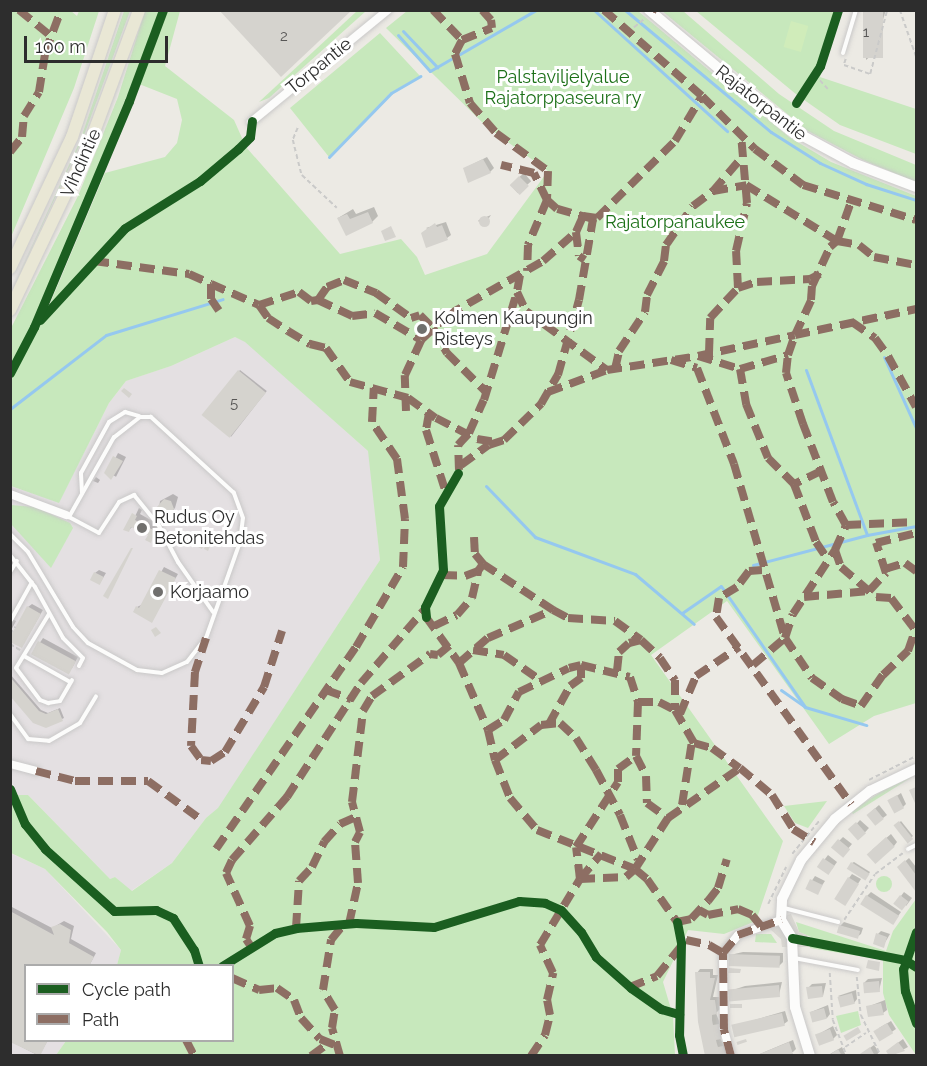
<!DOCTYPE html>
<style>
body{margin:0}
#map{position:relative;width:927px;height:1066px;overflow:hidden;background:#eceae4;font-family:Raleway,sans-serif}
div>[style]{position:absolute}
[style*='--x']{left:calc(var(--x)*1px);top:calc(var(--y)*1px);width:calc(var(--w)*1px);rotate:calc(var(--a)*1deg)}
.industrial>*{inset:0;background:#e4e0e2}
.green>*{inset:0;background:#c7e8bc}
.round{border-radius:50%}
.pitch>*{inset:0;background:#d0ecba;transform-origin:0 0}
.plaza>*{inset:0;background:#dad8d2}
.shadow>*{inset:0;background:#0003;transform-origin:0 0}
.stream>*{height:3px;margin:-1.5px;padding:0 1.5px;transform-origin:1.5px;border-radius:1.5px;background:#95c8ef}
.building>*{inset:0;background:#d5d3ce;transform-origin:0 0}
.path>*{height:1.5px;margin-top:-0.75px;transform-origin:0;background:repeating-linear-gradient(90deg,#cacac9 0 4.5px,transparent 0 7.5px)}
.roads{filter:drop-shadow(0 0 2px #c9c8c8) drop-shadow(0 0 2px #c9c8c8)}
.lane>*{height:4px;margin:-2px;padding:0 2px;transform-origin:2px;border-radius:2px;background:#fcfcfb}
.street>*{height:8px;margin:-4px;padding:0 4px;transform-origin:4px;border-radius:4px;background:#fcfcfb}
.secondary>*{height:10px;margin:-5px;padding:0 5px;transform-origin:5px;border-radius:5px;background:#fcfcfb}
.primary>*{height:12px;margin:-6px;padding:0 6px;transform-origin:6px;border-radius:6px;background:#e9e7d5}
.quiet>*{height:8px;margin-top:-4px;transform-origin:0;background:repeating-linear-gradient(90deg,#8d6e63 0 15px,transparent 0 23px)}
.cycleway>*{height:9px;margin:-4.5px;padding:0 4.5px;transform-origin:4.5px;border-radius:4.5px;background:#1b5e20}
.dots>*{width:16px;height:16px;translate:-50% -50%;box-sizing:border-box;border:3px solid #fff;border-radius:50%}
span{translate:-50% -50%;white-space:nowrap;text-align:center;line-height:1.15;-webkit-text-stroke:6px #fff;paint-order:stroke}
.number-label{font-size:15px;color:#585756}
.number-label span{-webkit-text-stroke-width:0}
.street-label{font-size:18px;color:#2d2d2d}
.park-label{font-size:18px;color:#1c7018}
.poi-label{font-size:18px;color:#2d2d2d}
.left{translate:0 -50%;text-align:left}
.frame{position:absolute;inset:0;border:12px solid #2d2d2d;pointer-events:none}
.legend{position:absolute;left:24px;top:964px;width:210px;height:78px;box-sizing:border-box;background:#fff;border:2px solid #ababab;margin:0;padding:8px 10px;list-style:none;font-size:18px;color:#2d2d2d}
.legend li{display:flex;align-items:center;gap:12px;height:30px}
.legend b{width:30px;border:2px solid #ababab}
.scale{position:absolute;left:24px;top:36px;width:144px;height:27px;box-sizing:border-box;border:3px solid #2d2d2d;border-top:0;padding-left:8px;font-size:18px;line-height:21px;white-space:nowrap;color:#2d2d2d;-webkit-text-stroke:4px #fff;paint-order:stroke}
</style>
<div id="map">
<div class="industrial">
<div style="clip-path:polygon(235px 337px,245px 341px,369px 452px,380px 560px,218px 809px,206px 818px,172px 863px,131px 891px,115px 877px,110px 879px,28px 795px,11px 795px,10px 486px,59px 502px,109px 403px,126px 381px,171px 366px)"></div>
<div style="clip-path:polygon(10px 853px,45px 869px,121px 950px,117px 965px,26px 966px,26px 1040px,66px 1041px,56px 1055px,11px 1055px)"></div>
</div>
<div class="green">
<div style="clip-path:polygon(11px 10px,71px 11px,77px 16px,79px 11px,99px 11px,74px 88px,11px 237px)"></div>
<div style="clip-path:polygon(124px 11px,130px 11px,83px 138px,11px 292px,80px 141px)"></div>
<div style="clip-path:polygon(evenodd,145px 11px,180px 11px,165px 66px,234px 120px,246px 147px,340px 254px,401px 239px,417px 257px,425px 275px,487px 254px,548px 171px,487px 127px,386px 28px,407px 11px,638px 11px,789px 137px,831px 162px,916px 196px,916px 703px,874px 716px,829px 744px,727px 601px,651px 655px,783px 841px,756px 921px,724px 934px,688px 930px,663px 982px,673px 1016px,675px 1055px,56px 1055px,66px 1041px,232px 1040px,232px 966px,117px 965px,121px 950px,107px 932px,45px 869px,11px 853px,11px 795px,28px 795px,110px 879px,115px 877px,132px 891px,172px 863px,206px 818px,218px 808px,380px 560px,368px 451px,245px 342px,235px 337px,171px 366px,126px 381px,109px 403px,59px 503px,11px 486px,10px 330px,78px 196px,118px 97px,145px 11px,140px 64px,146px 66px,139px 84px,177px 99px,182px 120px,177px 143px,165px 157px,105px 173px,41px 325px,32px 327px,140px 64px)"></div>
<div style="clip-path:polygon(357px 11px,366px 11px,269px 98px,259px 102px)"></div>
<div style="clip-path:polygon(662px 11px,683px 11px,779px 94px,834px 131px,916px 165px,916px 182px,863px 160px,808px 131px)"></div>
<div style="clip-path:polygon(696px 11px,842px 11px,820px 77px,916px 109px,916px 154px,840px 125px,797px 95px)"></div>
<div style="clip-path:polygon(380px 33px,420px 76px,390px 93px,329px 157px,290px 108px)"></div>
<div style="clip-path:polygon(11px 505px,35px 507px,70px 523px,73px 528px,51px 568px,11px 524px)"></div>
<div style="clip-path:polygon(912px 777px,853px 814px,851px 811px,884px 790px)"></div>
<div style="clip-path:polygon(827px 801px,808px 828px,795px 823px,784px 806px)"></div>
<div class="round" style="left:876px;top:876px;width:16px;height:16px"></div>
<div style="clip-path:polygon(916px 899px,916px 1055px,889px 1015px,883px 993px,883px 960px,810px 948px,811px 937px,799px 932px,796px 922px,886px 951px,893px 931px)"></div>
<div style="clip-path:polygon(756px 934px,771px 934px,777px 943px,755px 942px)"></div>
<div style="clip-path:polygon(858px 1011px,861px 1025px,841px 1033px,836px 1016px)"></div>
</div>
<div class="pitch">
<div style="left:791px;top:21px;width:18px;height:27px;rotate:16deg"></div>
</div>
<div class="plaza">
<div style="clip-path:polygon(791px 914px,799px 932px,807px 935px,808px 947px,782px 947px,781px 939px,770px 929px,769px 919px)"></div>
</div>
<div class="shadow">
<div style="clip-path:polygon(865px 10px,886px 10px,872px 55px,866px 60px)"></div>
<div style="clip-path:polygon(487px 157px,494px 168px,490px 172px,465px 168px)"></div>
<div style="left:524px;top:173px;width:11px;height:18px;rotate:49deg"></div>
<div style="clip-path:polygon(374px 207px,378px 216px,372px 222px,338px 218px,353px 209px,356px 214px)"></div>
<div style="clip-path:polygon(491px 215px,484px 225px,478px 221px,479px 220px)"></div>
<div style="clip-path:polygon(446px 222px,451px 235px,447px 238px,426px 228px)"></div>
<div style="left:240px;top:370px;width:34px;height:58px;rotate:38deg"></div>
<div style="left:118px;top:453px;width:9px;height:22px;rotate:27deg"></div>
<div style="clip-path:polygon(96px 477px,100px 480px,98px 483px,93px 481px)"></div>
<div style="clip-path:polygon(173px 494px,178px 497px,175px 508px,163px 521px,158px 518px,160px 501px)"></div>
<div style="clip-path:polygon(139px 508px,142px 510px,140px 514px,160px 525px,150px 541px,150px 535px,133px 526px,128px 531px)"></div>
<div style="clip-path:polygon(164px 567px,178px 574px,152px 621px,137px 607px,143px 604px)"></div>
<div style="clip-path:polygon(99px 570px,106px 573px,100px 583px,95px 573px)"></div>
<div style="clip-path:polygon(32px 604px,43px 610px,22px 646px,28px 607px)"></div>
<div style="clip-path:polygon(10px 618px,16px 621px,10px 632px)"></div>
<div style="clip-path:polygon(43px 638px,78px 657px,72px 668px,33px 653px)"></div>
<div style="clip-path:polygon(10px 674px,41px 710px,48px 713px,60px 708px,64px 718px,46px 726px,10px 694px)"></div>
<div style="clip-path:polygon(901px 793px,906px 804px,903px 807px,889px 801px)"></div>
<div style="clip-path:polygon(879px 805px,887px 815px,883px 818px,872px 811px)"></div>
<div style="left:860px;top:820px;width:12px;height:14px;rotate:42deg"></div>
<div style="clip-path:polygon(901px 821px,913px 836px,907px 841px,896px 826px)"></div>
<div style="clip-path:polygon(891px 834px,897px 842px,894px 846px,872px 850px)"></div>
<div style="clip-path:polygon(843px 837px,852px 844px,846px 851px,833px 847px)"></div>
<div style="clip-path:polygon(828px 855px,837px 862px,832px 869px,819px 867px)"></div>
<div style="clip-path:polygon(909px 858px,916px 867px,916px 890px,899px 867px)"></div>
<div style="clip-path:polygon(854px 862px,870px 872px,865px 879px,852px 863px)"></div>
<div style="clip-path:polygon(852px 874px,861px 879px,848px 900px,849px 878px)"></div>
<div style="clip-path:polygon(815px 876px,825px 881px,817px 893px,807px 888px)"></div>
<div style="clip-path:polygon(871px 892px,901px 912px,896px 919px,867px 896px)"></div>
<div style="clip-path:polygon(904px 892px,912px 898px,906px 906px,901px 896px)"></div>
<div style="clip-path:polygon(10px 906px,52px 928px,64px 921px,74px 926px,71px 939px,96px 953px,89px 966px,26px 966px,26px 1040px,48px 1040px,39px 1056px,10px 1041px)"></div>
<div style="clip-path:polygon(844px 922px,863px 928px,861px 934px,857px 937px,840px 926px)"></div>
<div style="clip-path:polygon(881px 931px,890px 934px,883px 946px,878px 934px)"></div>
<div style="clip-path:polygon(743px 952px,783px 953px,783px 962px,779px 966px,730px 955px)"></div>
<div style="clip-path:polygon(700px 969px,713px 969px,713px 975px,718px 975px,713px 997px,719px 997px,720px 1009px,716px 1013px,724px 1034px,720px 1038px,730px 1056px,707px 1056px,697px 973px)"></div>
<div style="clip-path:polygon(882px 978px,879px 991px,864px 983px,868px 979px)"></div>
<div style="clip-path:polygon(782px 982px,779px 995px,730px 991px,745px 986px)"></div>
<div style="clip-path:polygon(826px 983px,823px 996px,808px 988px,812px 984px)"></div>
<div style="clip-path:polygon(856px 990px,857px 999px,854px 1003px,838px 996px)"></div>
<div style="clip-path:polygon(885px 1000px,887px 1010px,883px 1013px,867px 1007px)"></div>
<div style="clip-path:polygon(828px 1005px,830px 1014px,827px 1018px,811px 1012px)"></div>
<div style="clip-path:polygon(785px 1011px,788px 1021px,784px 1024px,734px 1026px)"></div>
<div style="clip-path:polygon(891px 1021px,896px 1029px,880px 1040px,879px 1028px)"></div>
<div style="clip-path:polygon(833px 1026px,837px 1035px,833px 1039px,817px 1035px)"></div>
<div style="clip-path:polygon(903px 1039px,908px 1047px,891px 1056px,891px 1048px)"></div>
<div style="clip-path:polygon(793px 1040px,796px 1049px,793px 1052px,755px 1056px)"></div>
<div style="clip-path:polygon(874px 1045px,879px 1052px,876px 1056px,859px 1056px)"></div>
<div style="clip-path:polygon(842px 1047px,846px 1056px,828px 1056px,830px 1054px)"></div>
</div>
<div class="stream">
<div style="--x:594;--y:10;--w:180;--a:42.3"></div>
<div style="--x:625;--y:10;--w:190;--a:39.9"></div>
<div style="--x:771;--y:132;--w:58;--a:32.3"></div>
<div style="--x:820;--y:163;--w:51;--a:24.5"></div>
<div style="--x:866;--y:184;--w:52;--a:17.7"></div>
<div style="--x:403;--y:31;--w:50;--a:46.6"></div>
<div style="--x:398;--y:35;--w:48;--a:48.4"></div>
<div style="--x:460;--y:54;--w:88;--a:-30.1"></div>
<div style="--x:430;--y:71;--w:24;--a:-30"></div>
<div style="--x:329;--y:157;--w:89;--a:-45.9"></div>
<div style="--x:391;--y:93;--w:34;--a:-30"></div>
<div style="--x:884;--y:357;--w:78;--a:65.7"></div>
<div style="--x:806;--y:370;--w:176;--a:69.7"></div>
<div style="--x:867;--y:535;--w:50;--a:-10.4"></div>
<div style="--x:10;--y:409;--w:121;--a:-37.6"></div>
<div style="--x:106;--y:335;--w:122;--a:-17.1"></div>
<div style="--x:486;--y:486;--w:71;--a:46.1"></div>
<div style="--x:535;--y:537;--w:107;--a:20.3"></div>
<div style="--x:635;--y:574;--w:77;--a:40.3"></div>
<div style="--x:753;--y:565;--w:118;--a:-14.7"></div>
<div style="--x:682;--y:613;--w:47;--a:-34.7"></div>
<div style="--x:721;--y:586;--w:147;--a:55.2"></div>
<div style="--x:781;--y:690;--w:29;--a:35"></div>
<div style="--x:805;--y:707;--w:64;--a:16.4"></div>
</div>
<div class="building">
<div style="clip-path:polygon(219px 10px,352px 10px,281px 77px)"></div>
<div style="left:863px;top:10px;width:20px;height:48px"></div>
<div style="clip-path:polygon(483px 159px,491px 173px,468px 183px,463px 168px)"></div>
<div style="left:519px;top:176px;width:14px;height:13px;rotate:45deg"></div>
<div style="clip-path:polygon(368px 212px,373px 223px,346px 236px,337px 218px,347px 214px,350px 219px)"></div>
<div class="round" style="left:478.5px;top:215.5px;width:11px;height:11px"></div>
<div style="clip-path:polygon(435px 223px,437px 227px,442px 225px,448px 240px,426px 248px,421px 233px)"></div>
<div style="clip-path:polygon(391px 226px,396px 237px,385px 241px,381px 231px)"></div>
<div style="left:238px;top:370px;width:36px;height:58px;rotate:39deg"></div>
<div style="clip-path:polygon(124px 388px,132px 394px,129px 398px,121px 391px)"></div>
<div style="clip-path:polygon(113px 456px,123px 461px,111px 480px,104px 473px)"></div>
<div style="clip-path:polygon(164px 499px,171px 501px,174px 509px,164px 517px,164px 523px,157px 519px,156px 508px)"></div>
<div style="clip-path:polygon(132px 513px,137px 516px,135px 520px,155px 531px,151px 543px,145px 540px,148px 535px,131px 527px,129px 532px,123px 530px)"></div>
<div style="clip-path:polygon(193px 535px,197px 538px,193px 545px,189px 542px)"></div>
<div style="left:202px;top:540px;width:4px;height:8px;rotate:27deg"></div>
<div style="clip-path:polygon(207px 540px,212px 542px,208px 551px,204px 549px)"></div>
<div style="clip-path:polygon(131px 548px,133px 548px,108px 599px,103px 596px)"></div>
<div style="clip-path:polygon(159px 570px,176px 578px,152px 623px,133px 612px,136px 606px,139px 608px)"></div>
<div style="left:94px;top:572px;width:11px;height:9px;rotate:27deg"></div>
<div style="clip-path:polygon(27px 606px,41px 614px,22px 648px,10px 642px,10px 637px)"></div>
<div style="clip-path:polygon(156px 627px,161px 633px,155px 637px,151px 630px)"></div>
<div style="left:38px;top:641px;width:43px;height:15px;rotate:28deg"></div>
<div style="clip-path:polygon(10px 677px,39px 711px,46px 714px,58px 709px,63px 721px,46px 728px,33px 723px,10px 696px)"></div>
<div style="clip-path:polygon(916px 787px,916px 803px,915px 803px,909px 790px)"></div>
<div style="left:897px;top:795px;width:15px;height:11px;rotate:62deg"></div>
<div style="left:875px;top:808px;width:14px;height:11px;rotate:51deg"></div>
<div style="left:899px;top:821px;width:23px;height:7px;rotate:52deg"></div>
<div style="left:856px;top:822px;width:15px;height:11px;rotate:48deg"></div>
<div style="left:886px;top:837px;width:13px;height:26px;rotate:48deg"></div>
<div style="left:838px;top:839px;width:16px;height:11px;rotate:40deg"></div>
<div style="left:823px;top:858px;width:14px;height:11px;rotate:34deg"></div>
<div style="clip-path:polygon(905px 860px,916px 875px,916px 892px,897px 867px)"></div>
<div style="left:851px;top:862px;width:22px;height:8px;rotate:32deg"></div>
<div style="left:848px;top:877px;width:13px;height:26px;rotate:32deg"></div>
<div style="left:810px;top:879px;width:14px;height:11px;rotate:25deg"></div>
<div style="left:866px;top:895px;width:39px;height:11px;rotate:32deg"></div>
<div style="left:900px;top:895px;width:11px;height:11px;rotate:38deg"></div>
<div style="clip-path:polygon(10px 911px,54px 935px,51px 927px,60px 924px,71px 930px,69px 943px,94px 957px,89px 966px,26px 966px,26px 1040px,48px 1040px,40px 1056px,10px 1042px)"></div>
<div style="left:839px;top:925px;width:22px;height:8px;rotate:16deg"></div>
<div style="clip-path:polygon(876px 933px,887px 937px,884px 948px,873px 944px)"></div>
<div style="left:729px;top:954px;width:51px;height:12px;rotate:2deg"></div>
<div style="clip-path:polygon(868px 960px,880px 962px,879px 971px,866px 968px)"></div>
<div style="clip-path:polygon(729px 968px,741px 969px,740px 973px,728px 973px)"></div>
<div style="clip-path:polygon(695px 972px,710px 972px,710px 978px,715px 978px,710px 1000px,715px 1000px,717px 1014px,712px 1015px,712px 1020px,713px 1025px,719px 1024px,721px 1039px,716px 1040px,717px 1044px,718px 1047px,723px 1046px,726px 1056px,705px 1056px,698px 1022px)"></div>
<div style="left:879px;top:981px;width:11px;height:16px;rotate:85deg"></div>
<div style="left:779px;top:985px;width:12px;height:51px;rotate:85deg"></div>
<div style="clip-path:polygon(822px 986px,823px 997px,808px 999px,806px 987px)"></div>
<div style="left:852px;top:993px;width:11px;height:15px;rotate:75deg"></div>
<div style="clip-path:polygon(881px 1003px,884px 1015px,868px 1017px,866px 1006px)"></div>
<div style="left:742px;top:1004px;width:4px;height:12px;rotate:90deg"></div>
<div style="left:824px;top:1008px;width:11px;height:15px;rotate:75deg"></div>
<div style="left:782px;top:1013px;width:13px;height:52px;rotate:77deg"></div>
<div style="left:887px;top:1023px;width:12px;height:16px;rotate:59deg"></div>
<div style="left:858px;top:1027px;width:6px;height:17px;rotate:59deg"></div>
<div style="left:830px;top:1029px;width:12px;height:16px;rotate:70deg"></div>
<div style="left:746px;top:1039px;width:3px;height:10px;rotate:72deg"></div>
<div style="clip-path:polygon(789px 1042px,793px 1054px,757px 1056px,757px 1055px)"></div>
<div style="clip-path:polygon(898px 1042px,905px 1051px,889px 1056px,886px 1051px)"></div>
<div style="clip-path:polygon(870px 1047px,875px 1056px,857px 1056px)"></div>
<div style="clip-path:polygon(838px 1049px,842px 1056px,828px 1056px)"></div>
</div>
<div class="path">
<div style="--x:900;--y:10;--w:49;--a:70.8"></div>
<div style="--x:628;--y:32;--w:21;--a:-39"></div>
<div style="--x:846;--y:59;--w:6;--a:108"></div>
<div style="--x:844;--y:65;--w:28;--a:19"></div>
<div style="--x:870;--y:74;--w:66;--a:-75.1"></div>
<div style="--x:815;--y:75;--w:19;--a:47"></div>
<div style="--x:298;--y:128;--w:13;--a:113"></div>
<div style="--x:293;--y:140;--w:36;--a:76"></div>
<div style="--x:302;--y:175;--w:48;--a:43.3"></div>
<div style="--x:10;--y:634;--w:9;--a:-54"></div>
<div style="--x:10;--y:644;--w:12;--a:31"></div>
<div style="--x:869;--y:780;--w:53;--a:-27.1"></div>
<div style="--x:792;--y:854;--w:43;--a:-50.7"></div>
<div style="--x:768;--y:904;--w:41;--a:-64.1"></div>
<div style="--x:844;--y:920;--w:55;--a:-56"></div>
<div style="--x:875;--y:874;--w:35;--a:-37"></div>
<div style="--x:830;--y:973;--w:47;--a:86.3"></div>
<div style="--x:833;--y:1020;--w:39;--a:69"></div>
<div style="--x:857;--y:977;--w:38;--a:84"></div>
<div style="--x:861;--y:1015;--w:46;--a:64"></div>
<div style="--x:845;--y:1047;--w:25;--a:-34"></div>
</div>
<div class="roads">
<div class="lane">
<div style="--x:843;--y:53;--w:45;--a:-73.2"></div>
<div style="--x:82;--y:493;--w:20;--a:-93"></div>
<div style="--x:81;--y:473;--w:58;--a:-61.2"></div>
<div style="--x:109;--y:422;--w:19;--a:-32"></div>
<div style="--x:125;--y:412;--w:15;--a:16"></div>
<div style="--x:69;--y:517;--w:34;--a:28"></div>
<div style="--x:99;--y:533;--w:37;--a:-57"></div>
<div style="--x:119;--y:502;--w:17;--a:-25"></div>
<div style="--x:134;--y:495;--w:40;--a:51"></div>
<div style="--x:159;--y:526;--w:41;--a:62.2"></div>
<div style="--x:178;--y:562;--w:61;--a:55"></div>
<div style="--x:10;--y:534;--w:25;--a:45"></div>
<div style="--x:28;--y:552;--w:87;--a:59"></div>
<div style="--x:73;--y:627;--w:22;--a:47"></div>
<div style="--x:88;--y:643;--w:56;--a:28.9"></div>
<div style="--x:137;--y:670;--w:25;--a:7"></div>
<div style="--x:162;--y:673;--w:27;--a:-24"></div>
<div style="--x:187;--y:662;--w:31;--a:-52"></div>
<div style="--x:206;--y:638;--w:102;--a:-70.5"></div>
<div style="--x:240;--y:542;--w:24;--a:-83"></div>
<div style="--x:243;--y:518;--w:27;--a:-110"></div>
<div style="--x:234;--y:493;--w:113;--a:-137.5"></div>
<div style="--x:151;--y:417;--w:11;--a:180"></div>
<div style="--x:140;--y:417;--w:33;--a:142"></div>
<div style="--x:114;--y:437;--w:92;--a:119.4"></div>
<div style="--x:10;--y:555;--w:41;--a:52"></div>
<div style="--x:35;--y:587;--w:58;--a:61.2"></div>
<div style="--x:63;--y:638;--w:28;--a:45"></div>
<div style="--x:83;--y:658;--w:9;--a:117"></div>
<div style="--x:10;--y:572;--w:13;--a:-58"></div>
<div style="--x:49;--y:614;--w:63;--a:121.4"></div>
<div style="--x:16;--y:668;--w:40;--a:53"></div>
<div style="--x:40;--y:700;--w:9;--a:21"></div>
<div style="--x:48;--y:703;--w:12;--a:-9"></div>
<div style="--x:60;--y:701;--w:24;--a:-60"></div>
<div style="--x:11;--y:620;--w:43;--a:-61.1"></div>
<div style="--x:24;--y:656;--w:53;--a:29.5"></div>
<div style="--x:10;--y:714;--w:31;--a:54"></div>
<div style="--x:28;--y:739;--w:21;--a:5"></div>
<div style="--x:49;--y:741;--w:36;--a:-30"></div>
<div style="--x:80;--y:723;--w:31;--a:-59"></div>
<div style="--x:908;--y:849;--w:9;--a:-27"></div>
<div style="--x:784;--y:908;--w:56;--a:14.5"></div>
<div style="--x:794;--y:958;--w:65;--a:10.6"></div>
</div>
<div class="street">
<div style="--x:251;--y:122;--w:177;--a:-39.3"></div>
<div style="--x:10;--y:494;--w:60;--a:20.6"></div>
<div style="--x:10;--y:764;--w:27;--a:15"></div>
<div style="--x:731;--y:1056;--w:28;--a:-105"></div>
<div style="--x:724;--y:1029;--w:76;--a:-90.8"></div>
<div style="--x:723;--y:953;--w:23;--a:-50"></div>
<div style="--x:738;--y:935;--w:46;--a:-19.2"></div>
</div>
<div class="secondary">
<div style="--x:649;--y:10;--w:187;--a:40"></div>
<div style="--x:792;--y:130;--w:69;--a:28.4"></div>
<div style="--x:853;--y:163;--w:67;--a:20.9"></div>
<div style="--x:810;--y:1056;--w:51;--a:-107"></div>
<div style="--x:795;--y:1007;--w:69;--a:-92.5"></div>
<div style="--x:792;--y:938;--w:21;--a:-121"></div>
<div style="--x:781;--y:920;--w:21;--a:-87"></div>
<div style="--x:782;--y:899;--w:43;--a:-64"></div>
<div style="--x:801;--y:860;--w:53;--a:-50.3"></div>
<div style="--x:835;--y:819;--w:45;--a:-38.7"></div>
<div style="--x:870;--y:791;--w:51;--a:-25.6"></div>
</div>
<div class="primary">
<div style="--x:10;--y:268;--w:145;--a:-64.7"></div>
<div style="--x:72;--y:137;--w:134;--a:-71.3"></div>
<div style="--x:10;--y:310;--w:188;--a:-64.5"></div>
<div style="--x:91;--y:140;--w:139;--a:-69.7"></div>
</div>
</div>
<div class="quiet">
<div style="--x:19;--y:10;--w:43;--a:39.3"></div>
<div style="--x:433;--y:10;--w:42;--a:46"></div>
<div style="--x:462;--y:40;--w:32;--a:-22"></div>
<div style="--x:492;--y:28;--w:8;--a:-97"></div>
<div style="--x:491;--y:20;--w:13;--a:-132"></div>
<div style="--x:604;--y:10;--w:130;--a:41.3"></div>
<div style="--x:702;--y:96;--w:75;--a:45"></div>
<div style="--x:755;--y:149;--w:60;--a:36.9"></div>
<div style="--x:803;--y:185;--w:118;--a:17.2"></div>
<div style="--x:652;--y:12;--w:2;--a:-63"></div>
<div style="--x:462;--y:40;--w:16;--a:117"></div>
<div style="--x:455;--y:54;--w:51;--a:73"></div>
<div style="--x:470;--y:103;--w:40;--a:49"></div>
<div style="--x:496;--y:133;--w:64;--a:36.2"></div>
<div style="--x:548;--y:171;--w:29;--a:92"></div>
<div style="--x:547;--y:200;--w:49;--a:112.9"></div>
<div style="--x:528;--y:245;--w:26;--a:92"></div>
<div style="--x:10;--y:152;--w:19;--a:-51"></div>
<div style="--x:22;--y:137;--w:21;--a:-85"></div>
<div style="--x:24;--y:116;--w:28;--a:-58"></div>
<div style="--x:39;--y:92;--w:39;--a:-81"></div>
<div style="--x:45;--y:53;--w:46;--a:-69.6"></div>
<div style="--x:746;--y:185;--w:107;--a:31.6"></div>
<div style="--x:837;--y:241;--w:22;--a:10"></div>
<div style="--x:859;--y:245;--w:19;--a:39"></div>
<div style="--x:874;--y:257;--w:43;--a:10.8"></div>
<div style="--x:713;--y:191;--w:34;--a:-10"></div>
<div style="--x:576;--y:232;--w:24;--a:83"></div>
<div style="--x:579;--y:256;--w:7;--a:34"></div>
<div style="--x:94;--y:261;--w:96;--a:7.8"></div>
<div style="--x:189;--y:274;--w:24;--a:24"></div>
<div style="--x:211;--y:284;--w:15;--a:90"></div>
<div style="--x:211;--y:299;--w:14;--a:56"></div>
<div style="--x:520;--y:275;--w:17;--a:100"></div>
<div style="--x:517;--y:292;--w:21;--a:65"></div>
<div style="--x:526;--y:311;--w:100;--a:36.1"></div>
<div style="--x:607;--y:370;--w:92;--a:-8.7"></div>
<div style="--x:698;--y:356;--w:44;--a:17.2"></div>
<div style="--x:740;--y:369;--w:50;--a:-16.3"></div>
<div style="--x:788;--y:355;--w:21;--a:-71"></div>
<div style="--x:795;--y:335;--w:124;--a:-12.1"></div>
<div style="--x:211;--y:284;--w:52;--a:23.6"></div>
<div style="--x:259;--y:305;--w:16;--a:55"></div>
<div style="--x:268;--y:318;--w:24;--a:33"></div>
<div style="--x:288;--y:331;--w:26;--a:31"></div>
<div style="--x:310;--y:344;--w:16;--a:14"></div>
<div style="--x:326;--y:348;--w:42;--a:54.8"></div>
<div style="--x:350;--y:382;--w:60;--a:15.4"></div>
<div style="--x:408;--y:398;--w:34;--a:36"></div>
<div style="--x:436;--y:418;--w:46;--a:27.1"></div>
<div style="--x:477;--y:439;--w:19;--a:9"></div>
<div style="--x:738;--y:288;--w:37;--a:-93"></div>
<div style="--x:736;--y:251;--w:49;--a:-77.1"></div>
<div style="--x:747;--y:203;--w:68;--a:-95"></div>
<div style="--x:318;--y:300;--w:16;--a:-55"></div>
<div style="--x:327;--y:287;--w:18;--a:-22"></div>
<div style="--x:344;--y:280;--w:35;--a:22"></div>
<div style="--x:376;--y:293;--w:43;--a:35.5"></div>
<div style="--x:411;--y:318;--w:9;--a:-18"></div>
<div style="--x:420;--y:315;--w:18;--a:45"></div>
<div style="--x:433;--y:328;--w:29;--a:61"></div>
<div style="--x:447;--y:353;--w:54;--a:45"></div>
<div style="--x:259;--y:305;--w:42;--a:-18"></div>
<div style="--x:299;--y:292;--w:15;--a:37"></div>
<div style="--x:311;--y:301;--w:7;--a:-8"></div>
<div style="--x:318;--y:300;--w:38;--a:25"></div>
<div style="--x:352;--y:316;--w:23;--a:-7"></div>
<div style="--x:375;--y:313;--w:53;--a:30.4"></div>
<div style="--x:852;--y:322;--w:28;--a:35"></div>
<div style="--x:875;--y:338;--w:22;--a:54"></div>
<div style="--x:888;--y:356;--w:58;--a:61.2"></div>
<div style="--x:709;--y:353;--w:35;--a:-88"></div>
<div style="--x:710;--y:318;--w:41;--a:-47"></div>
<div style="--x:738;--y:288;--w:20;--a:-18"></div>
<div style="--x:757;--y:282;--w:53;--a:-3.2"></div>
<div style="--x:810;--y:279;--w:11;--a:-27"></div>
<div style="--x:698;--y:356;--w:99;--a:-12.2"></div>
<div style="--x:795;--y:335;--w:38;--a:-65"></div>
<div style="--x:811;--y:300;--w:14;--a:-86"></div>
<div style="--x:812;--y:286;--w:43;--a:-65.2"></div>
<div style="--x:830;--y:247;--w:9;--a:-41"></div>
<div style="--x:837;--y:241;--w:45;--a:-70.3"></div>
<div style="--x:671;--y:360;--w:27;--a:17"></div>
<div style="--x:697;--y:368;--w:103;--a:68.9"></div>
<div style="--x:734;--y:464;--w:181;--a:73.7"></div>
<div style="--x:785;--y:638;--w:48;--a:56"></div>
<div style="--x:812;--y:678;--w:37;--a:35"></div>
<div style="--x:842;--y:699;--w:20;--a:20"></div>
<div style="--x:861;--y:706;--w:38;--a:-55"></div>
<div style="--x:883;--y:675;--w:35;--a:-44"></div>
<div style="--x:908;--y:651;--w:21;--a:-71"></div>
<div style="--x:615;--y:369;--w:18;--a:-77"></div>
<div style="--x:619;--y:351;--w:47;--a:-56.3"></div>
<div style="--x:645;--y:312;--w:17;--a:-83"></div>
<div style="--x:647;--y:295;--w:38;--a:-63"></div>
<div style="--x:664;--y:261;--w:16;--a:-83"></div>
<div style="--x:666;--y:245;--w:47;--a:-55.3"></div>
<div style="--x:693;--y:206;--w:25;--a:-37"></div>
<div style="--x:713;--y:191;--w:46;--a:-49.4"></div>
<div style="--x:740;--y:369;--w:36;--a:80"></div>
<div style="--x:746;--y:404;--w:58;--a:67.8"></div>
<div style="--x:768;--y:458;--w:37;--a:45"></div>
<div style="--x:548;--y:392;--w:63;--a:-20.4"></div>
<div style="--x:406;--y:411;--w:36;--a:-92"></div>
<div style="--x:405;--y:375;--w:38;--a:-65"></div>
<div style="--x:421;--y:340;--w:37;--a:-43"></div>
<div style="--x:448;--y:315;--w:109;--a:-29.6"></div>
<div style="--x:543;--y:261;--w:44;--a:-41.3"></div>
<div style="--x:576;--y:232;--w:17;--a:-66"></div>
<div style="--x:583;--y:216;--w:14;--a:8"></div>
<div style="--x:597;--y:218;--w:110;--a:-44.6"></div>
<div style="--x:675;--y:141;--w:52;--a:-59"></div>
<div style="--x:429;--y:413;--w:17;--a:100"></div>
<div style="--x:426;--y:430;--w:66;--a:72.4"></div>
<div style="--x:461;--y:465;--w:34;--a:-36"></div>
<div style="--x:489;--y:445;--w:16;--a:-18"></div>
<div style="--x:504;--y:440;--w:52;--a:-44.2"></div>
<div style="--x:541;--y:404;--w:34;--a:-60"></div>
<div style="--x:558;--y:375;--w:78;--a:-74.4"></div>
<div style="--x:579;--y:300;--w:82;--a:-80.2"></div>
<div style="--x:593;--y:219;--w:37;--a:-164"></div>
<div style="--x:557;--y:209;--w:13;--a:-138"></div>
<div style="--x:547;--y:200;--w:30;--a:-116"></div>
<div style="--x:534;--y:173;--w:34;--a:-166"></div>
<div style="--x:459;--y:470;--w:25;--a:-92"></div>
<div style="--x:458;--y:445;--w:16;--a:-47"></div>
<div style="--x:469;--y:433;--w:36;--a:-66"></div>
<div style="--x:484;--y:400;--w:113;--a:-73"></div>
<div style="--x:821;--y:471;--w:30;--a:154"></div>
<div style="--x:794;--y:484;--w:62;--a:69.2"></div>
<div style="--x:816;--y:542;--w:22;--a:56"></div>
<div style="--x:846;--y:525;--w:70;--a:-2.5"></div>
<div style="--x:474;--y:537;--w:17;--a:87"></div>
<div style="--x:475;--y:554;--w:13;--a:51"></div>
<div style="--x:483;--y:564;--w:84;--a:33.3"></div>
<div style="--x:553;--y:610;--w:17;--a:28"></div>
<div style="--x:568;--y:618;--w:47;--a:3.7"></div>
<div style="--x:615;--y:621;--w:32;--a:36"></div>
<div style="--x:641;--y:640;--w:26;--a:43"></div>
<div style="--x:660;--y:658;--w:27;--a:56"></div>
<div style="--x:675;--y:680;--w:30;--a:90"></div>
<div style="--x:675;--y:710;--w:38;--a:60"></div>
<div style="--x:694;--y:743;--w:19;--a:16"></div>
<div style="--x:712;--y:748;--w:34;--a:36"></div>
<div style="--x:740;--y:768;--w:42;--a:40.2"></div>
<div style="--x:772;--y:795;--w:40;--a:58"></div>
<div style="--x:793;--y:829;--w:25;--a:32"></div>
<div style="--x:835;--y:550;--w:18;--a:71"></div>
<div style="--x:841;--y:567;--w:46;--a:40.6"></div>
<div style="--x:876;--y:597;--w:15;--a:4"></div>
<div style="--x:891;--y:598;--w:41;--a:52.9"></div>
<div style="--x:885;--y:569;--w:21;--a:-17"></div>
<div style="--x:905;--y:563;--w:14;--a:36"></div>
<div style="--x:762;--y:570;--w:13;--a:176"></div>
<div style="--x:749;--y:571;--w:20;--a:127"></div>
<div style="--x:737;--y:587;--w:21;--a:149"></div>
<div style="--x:719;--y:598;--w:19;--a:99"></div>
<div style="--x:716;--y:617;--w:231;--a:54.2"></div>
<div style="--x:442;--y:575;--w:23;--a:2"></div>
<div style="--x:465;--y:576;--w:14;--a:-21"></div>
<div style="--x:804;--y:597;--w:65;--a:-5.3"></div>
<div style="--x:869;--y:591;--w:25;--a:-47"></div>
<div style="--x:886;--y:573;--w:32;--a:-108"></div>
<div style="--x:876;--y:543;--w:41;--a:-14"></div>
<div style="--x:426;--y:617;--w:57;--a:54.3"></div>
<div style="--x:459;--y:663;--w:73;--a:66.6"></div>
<div style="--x:488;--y:730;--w:31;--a:77"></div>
<div style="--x:495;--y:760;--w:41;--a:68.5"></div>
<div style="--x:510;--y:798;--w:42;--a:49.8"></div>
<div style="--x:537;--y:830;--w:105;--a:21.7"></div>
<div style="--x:635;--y:869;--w:16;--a:40"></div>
<div style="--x:647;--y:879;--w:52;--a:55.1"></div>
<div style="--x:677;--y:922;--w:14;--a:-12"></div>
<div style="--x:691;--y:919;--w:25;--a:-47"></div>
<div style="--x:708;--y:901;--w:16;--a:-52"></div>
<div style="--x:718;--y:888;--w:30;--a:-73"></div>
<div style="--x:434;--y:626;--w:25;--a:-26"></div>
<div style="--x:457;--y:615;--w:23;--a:-49"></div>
<div style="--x:472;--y:598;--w:28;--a:-77"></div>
<div style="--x:478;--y:571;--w:9;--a:-54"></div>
<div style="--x:206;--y:638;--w:36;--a:108"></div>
<div style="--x:195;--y:672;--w:74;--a:93.1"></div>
<div style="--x:191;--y:746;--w:17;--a:54"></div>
<div style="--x:201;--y:760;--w:10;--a:6"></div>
<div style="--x:211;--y:761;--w:17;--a:-33"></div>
<div style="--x:225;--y:752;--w:76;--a:-59"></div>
<div style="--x:264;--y:687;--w:59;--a:-72.2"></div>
<div style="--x:473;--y:650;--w:31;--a:9"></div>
<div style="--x:504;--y:655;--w:44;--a:34.8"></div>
<div style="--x:459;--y:663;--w:38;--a:-41"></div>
<div style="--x:488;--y:638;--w:71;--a:-23.3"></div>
<div style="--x:753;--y:665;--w:42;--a:-40.2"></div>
<div style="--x:785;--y:638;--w:25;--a:-72"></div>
<div style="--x:793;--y:614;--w:77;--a:-56.7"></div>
<div style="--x:835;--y:550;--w:27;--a:-66"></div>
<div style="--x:846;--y:525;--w:26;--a:-119"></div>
<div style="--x:833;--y:502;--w:84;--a:-111"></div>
<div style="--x:803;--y:424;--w:54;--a:-108.4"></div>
<div style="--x:786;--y:373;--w:18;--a:-84"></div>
<div style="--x:617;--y:671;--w:19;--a:-84"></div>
<div style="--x:619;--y:652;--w:13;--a:-42"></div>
<div style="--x:629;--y:643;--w:12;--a:-14"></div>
<div style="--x:326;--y:690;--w:27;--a:20"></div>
<div style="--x:638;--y:702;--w:21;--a:0"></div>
<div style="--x:659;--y:702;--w:18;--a:27"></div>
<div style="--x:680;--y:714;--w:41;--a:-67.2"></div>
<div style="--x:696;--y:676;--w:52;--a:-34"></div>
<div style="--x:549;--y:724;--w:43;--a:-61.1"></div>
<div style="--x:570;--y:686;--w:14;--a:-36"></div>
<div style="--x:581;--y:678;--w:13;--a:-90"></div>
<div style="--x:488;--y:730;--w:19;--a:-32"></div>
<div style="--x:504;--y:720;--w:32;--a:-62"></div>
<div style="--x:519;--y:692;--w:55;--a:-25.6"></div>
<div style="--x:569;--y:668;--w:12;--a:-14"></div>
<div style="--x:581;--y:665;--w:50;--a:13.8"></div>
<div style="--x:630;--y:677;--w:26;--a:72"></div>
<div style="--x:638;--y:702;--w:54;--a:92.1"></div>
<div style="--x:636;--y:756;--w:22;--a:63"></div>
<div style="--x:646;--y:776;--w:27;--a:88"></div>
<div style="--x:647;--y:803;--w:26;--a:36"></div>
<div style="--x:495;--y:760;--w:58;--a:-37.3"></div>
<div style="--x:541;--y:725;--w:19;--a:-6"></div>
<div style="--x:560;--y:723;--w:22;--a:43"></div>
<div style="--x:576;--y:738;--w:38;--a:58"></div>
<div style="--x:596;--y:770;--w:51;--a:61.9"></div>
<div style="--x:620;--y:815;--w:48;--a:68.2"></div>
<div style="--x:36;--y:771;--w:40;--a:14.4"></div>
<div style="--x:75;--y:781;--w:73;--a:0"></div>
<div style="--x:148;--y:781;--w:68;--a:36"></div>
<div style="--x:682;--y:805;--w:65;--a:-81.1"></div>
<div style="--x:216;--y:849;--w:246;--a:-55.3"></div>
<div style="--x:356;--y:647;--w:93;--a:-59.6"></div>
<div style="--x:403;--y:567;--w:48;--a:-87.6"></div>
<div style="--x:405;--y:519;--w:61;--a:-97.6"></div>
<div style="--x:397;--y:459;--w:45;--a:-124"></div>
<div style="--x:372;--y:422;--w:34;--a:-87"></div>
<div style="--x:580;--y:879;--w:46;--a:-2.5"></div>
<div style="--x:626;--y:877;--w:12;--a:-42"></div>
<div style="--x:635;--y:869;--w:61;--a:-57.1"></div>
<div style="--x:668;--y:818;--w:88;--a:-34.8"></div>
<div style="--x:580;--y:879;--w:33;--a:-50"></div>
<div style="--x:699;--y:910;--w:10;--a:29"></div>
<div style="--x:708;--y:915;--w:31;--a:-11"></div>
<div style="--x:738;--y:909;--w:15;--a:23"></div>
<div style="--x:752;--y:915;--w:14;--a:51"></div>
<div style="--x:349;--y:924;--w:42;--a:-77.6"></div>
<div style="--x:358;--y:883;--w:41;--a:-94.2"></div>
<div style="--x:355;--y:842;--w:11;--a:-63"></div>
<div style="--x:360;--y:832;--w:31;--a:-105"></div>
<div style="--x:352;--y:802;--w:92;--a:-83.1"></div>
<div style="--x:363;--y:711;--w:17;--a:-59"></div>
<div style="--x:372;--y:696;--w:72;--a:-35.9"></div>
<div style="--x:430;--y:654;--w:8;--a:7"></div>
<div style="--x:438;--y:655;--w:16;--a:-40"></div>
<div style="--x:296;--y:928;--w:47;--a:-86.3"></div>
<div style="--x:299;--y:881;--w:19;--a:-47"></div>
<div style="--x:312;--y:867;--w:28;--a:-64"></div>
<div style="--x:324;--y:842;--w:24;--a:-48"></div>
<div style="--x:340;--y:824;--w:17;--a:-24"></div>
<div style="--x:250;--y:945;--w:7;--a:-124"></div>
<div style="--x:246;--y:939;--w:14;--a:-73"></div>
<div style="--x:250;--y:926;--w:58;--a:-114.4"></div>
<div style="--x:226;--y:873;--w:14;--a:-65"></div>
<div style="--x:232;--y:860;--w:84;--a:-48.9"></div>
<div style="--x:287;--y:797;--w:136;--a:-57"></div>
<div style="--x:361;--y:683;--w:96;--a:-49.2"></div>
<div style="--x:232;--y:978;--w:30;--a:24"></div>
<div style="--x:259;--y:990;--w:18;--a:-6"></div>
<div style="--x:277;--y:988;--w:21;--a:35"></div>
<div style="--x:294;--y:1000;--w:19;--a:69"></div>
<div style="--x:301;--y:1018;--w:28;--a:48"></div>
<div style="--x:320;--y:1039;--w:16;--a:22"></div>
<div style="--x:630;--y:987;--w:29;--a:-22"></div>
<div style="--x:657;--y:976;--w:46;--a:-51.1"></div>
<div style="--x:686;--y:940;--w:24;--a:12"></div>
<div style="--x:709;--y:945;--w:16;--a:30"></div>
<div style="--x:186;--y:1040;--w:18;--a:63"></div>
<div style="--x:311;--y:1056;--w:19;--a:-36"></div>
<div style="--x:340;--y:1056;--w:29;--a:-106"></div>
<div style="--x:332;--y:1028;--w:18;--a:-81"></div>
<div style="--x:335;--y:1010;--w:23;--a:-121"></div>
<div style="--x:323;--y:990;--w:51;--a:-80.9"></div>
<div style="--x:331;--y:940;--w:19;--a:-51"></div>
<div style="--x:531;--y:1056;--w:25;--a:-56"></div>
<div style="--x:545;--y:1035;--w:21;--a:-76"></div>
<div style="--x:550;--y:1015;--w:15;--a:-101"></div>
<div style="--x:547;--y:1000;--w:28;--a:-77"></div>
<div style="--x:553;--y:973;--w:31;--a:-115"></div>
<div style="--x:540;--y:945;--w:77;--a:-58.8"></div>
<div style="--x:580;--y:879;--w:32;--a:-97"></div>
<div style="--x:576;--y:847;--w:77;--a:-57.1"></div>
<div style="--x:618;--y:782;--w:13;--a:-90"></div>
<div style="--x:618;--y:769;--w:22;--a:-36"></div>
<div style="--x:731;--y:1056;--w:28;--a:-105"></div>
<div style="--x:724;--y:1029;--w:76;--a:-90.8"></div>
<div style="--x:723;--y:953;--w:23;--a:-50"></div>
<div style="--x:738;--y:935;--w:46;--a:-19.2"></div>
</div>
<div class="cycleway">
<div style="--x:796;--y:103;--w:44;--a:-57"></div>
<div style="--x:820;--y:66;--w:59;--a:-72.2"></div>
<div style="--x:40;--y:320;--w:125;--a:-47.3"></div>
<div style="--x:125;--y:228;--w:89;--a:-32.1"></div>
<div style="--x:200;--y:181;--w:50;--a:-40.1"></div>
<div style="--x:238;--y:149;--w:17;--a:-45"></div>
<div style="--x:250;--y:137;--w:16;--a:-83"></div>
<div style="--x:10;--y:373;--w:52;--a:-62.4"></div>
<div style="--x:34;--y:327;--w:245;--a:-67.2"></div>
<div style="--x:129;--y:101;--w:97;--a:-69.5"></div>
<div style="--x:426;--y:617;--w:10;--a:-96"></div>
<div style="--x:425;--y:607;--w:41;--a:-64.1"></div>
<div style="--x:443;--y:570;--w:64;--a:-93.6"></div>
<div style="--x:439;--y:506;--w:38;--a:-60"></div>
<div style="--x:10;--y:789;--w:38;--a:67"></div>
<div style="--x:25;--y:824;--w:32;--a:51"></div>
<div style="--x:45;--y:849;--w:93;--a:41.9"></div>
<div style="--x:114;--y:911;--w:42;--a:-1.4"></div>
<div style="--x:156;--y:910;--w:19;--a:25"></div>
<div style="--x:173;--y:918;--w:38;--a:57"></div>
<div style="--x:194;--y:950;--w:17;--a:73"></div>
<div style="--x:677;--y:922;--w:21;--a:79"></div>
<div style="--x:681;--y:943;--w:92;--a:91.2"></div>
<div style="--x:679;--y:1035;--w:21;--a:79"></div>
<div style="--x:916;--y:932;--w:39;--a:109"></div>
<div style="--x:903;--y:969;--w:22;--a:85"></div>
<div style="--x:905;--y:991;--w:34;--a:71"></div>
<div style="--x:792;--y:938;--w:115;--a:11"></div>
<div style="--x:905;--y:960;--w:13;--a:32"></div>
<div style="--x:222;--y:966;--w:62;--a:-31.9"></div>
<div style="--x:275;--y:933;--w:22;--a:-13"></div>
<div style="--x:296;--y:928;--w:60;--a:-4.8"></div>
<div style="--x:356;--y:923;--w:78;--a:2.9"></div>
<div style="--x:434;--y:927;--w:89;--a:-17"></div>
<div style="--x:519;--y:901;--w:26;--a:4"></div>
<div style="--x:545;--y:903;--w:17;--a:24"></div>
<div style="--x:561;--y:910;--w:30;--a:48"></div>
<div style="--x:581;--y:932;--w:29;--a:59"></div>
<div style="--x:596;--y:957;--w:47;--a:41.5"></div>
<div style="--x:631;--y:988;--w:37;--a:35"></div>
<div style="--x:661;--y:1009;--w:19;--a:16"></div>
</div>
<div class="dots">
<div style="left:422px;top:329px;background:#706f6d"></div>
<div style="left:142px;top:528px;background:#706f6d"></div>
<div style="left:158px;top:592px;background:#706f6d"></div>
</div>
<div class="number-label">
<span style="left:866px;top:33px">1</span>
<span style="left:284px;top:37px">2</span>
<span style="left:234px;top:404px">5</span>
</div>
<div class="street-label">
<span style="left:319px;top:66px;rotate:-39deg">Torpantie</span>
<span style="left:761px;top:103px;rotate:38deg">Rajatorpantie</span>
<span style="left:81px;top:163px;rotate:-66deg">Vihdintie</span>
</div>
<div class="park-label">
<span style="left:563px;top:88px">Palstaviljelyalue<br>Rajatorppaseura ry</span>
<span style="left:675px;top:222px">Rajatorpanaukee</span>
</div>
<div class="poi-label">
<span class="left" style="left:434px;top:329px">Kolmen Kaupungin<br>Risteys</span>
<span class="left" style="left:154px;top:528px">Rudus Oy<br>Betonitehdas</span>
<span class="left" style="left:170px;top:592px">Korjaamo</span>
</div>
<div class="frame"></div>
<ul class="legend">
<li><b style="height:8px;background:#1b5e20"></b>Cycle path</li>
<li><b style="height:8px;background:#8d6e63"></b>Path</li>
</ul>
<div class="scale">100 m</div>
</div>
